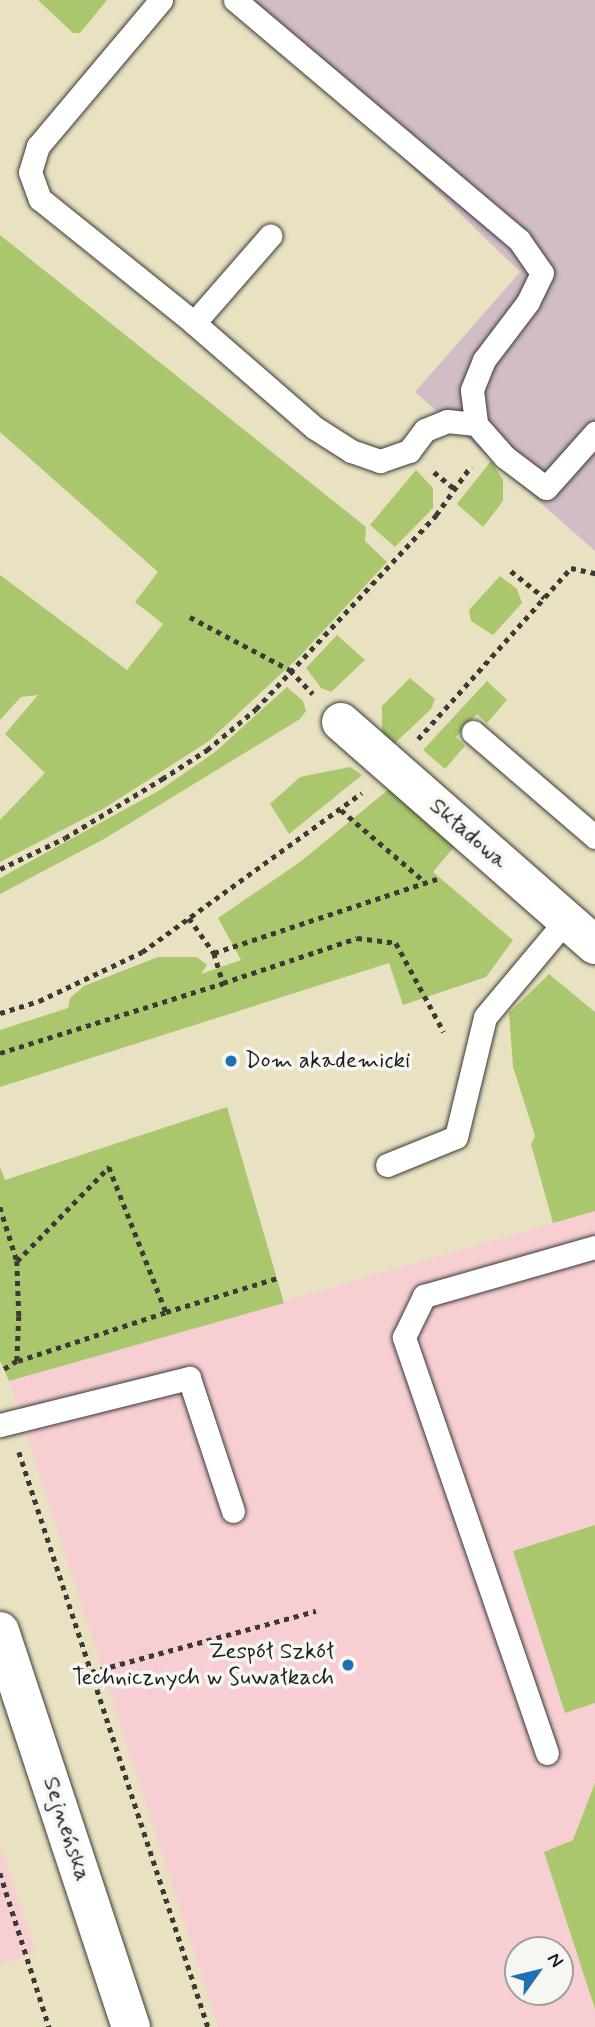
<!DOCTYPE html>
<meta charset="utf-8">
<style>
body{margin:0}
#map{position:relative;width:595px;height:2027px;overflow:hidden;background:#e8e2c2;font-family:Mynerve,sans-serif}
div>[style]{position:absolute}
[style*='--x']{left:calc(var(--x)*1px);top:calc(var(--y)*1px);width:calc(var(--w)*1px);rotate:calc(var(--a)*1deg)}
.built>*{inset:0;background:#f7cfd3}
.industrial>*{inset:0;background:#d2bdc7}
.green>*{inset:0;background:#abc76d}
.path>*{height:4.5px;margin-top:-2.25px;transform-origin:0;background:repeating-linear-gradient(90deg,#3b3a35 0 5px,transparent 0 10px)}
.roads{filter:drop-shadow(0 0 2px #3b3a35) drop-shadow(0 0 2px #3b3a35)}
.lane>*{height:23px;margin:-11.5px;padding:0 11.5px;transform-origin:11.5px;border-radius:11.5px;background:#fff}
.street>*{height:38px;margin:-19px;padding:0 19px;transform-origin:19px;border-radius:19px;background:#fff}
.secondary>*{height:38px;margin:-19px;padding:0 19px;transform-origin:19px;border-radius:19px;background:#fff}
.dots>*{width:19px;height:19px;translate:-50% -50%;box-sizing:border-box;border:4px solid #f6f6f2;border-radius:50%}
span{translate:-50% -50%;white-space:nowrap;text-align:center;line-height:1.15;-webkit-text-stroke:7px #f6f6f2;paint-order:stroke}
.street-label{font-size:23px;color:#1c1c1c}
.poi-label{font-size:23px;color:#1c1c1c}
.left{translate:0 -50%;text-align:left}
.right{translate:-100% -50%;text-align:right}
.north{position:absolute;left:504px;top:1936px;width:70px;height:70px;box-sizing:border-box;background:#f6f6f2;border:2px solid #9f9f9c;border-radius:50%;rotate:56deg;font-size:19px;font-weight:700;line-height:28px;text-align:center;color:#1c1c1c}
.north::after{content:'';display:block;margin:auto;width:24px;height:32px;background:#1f6fb2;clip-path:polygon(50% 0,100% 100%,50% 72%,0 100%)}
</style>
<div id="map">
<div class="built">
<div style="clip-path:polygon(evenodd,595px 1211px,595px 2027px,218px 2027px,9px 1381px,595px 1211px,518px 1950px,560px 1950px,560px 1992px,518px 1992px,518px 1950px)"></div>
<div style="clip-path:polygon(0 1844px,36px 1953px,0 1965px)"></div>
</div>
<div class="industrial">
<div style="clip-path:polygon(240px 0,595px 0,595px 551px,415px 392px,520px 272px)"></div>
</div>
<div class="green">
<div style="clip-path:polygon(38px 0,107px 0,80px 33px,73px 33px)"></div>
<div style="clip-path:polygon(0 235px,366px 527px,365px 541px,387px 562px,300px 656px,209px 741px,103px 809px,0 862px,0 820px,45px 773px,5px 734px,38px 695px,21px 697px,0 720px,0 575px,127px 670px,163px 624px,135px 602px,158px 572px,0 432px)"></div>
<div style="clip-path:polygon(491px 461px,503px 480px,503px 501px,483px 527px,457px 504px)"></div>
<div style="clip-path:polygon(416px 470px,433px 488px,433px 508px,395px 547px,370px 525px)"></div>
<div style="clip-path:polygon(500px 576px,517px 589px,522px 603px,493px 635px,471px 621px,469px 610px)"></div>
<div style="clip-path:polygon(337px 635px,365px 660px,331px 692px,321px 688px,306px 668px)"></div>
<div style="clip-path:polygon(410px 678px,435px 699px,431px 709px,392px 746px,382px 731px,382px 706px)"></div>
<div style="clip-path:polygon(487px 681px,507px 700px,487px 723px,477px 714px,456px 737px,465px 746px,445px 769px,423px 750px)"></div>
<div style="clip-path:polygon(287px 687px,303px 701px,306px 711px,300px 719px,104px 839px,0 894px,0 878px,160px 790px,215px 752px)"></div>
<div style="clip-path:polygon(350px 767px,362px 775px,289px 834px,270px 804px,300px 777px)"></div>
<div style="clip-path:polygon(389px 789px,454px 847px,433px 872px,513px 940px,486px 977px,403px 1005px,389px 963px,0 1087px,0 1030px,68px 1008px,70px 998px,84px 986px,158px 957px,197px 957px,207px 965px,201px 974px,241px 960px,218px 918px,300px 862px)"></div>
<div style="clip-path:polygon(549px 974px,595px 1012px,595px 1211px,553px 1223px,531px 1144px,535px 1136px,513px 1067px,509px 1013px)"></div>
<div style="clip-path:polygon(227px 1107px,284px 1303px,9px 1381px,0 1361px,0 1167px,5px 1180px)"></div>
<div style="clip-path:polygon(595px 1525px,595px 1703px,565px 1713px,513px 1551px)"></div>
<div style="clip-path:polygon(595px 1783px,595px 2009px,544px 1852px,573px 1840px)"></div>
</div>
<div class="path">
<div style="--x:434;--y:472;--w:27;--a:39"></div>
<div style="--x:511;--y:571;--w:43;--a:38.5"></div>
<div style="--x:190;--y:617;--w:113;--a:27.9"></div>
<div style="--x:290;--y:670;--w:33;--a:46"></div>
<div style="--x:418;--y:739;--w:229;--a:-48.2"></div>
<div style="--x:571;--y:568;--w:25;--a:12"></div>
<div style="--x:341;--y:810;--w:111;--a:40.6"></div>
<div style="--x:0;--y:869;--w:72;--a:-25.5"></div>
<div style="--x:65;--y:838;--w:114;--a:-31.3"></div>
<div style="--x:162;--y:779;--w:54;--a:-32.8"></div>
<div style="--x:207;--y:750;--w:64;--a:-39.9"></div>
<div style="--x:256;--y:709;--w:265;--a:-47.1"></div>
<div style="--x:436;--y:515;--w:60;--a:-54.5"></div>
<div style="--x:189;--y:918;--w:43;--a:54.5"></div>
<div style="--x:214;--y:953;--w:238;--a:-18.4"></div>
<div style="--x:214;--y:953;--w:31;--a:73"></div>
<div style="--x:223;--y:983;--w:141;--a:-18.6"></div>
<div style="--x:357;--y:938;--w:39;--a:7"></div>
<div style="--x:396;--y:943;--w:101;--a:61.7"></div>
<div style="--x:0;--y:1013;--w:41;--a:-17.1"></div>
<div style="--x:39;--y:1001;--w:114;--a:-25.4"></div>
<div style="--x:142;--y:952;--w:271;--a:-35.9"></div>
<div style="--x:0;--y:1053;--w:234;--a:-17.4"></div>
<div style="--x:0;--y:1207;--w:57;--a:72.5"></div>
<div style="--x:17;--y:1261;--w:55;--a:87.9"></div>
<div style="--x:19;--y:1316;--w:45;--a:92.5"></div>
<div style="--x:17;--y:1361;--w:20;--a:147"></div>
<div style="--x:17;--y:1261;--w:132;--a:-45.6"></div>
<div style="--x:109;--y:1167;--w:156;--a:68.5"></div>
<div style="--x:166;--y:1312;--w:116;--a:-17"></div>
<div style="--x:18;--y:1361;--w:156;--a:-18.3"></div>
<div style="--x:19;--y:1452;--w:605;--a:71.8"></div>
<div style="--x:91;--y:1672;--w:233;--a:-15.2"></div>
<div style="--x:0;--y:1873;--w:162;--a:72.3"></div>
</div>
<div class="roads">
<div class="lane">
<div style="--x:161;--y:0;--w:191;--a:130.1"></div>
<div style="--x:38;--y:146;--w:27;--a:107"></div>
<div style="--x:30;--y:172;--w:29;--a:70"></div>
<div style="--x:40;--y:199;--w:198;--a:38.8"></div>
<div style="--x:194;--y:323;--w:160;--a:41"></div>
<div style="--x:315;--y:428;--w:43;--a:32.6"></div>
<div style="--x:351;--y:451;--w:31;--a:19"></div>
<div style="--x:380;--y:461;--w:31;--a:-19"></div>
<div style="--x:409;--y:451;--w:26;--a:-53"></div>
<div style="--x:425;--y:430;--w:24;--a:-22"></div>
<div style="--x:447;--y:421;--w:29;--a:6"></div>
<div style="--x:235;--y:0;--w:372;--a:40.2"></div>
<div style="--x:519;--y:240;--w:40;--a:55.1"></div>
<div style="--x:542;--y:273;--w:32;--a:116"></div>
<div style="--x:528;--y:302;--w:73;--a:127.2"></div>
<div style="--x:484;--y:360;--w:32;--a:112"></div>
<div style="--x:472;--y:390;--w:34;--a:83"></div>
<div style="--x:476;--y:424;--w:44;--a:48.7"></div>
<div style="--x:505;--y:457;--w:51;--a:37.1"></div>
<div style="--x:546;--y:488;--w:74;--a:-48.3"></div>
<div style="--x:194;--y:323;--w:116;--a:-48.9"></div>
<div style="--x:473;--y:732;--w:161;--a:40.7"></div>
<div style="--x:387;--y:1165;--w:74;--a:-22.1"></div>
<div style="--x:456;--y:1137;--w:123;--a:-76.4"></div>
<div style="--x:485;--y:1017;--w:126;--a:-50.1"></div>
<div style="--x:0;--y:1425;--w:195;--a:-14"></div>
<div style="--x:189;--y:1378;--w:140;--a:71.7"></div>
<div style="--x:547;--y:1753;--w:440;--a:-109"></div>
<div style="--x:404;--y:1337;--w:46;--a:-64"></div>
<div style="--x:424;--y:1296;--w:178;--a:-16"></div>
</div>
<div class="street">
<div style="--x:341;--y:722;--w:338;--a:41.3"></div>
</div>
<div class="secondary">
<div style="--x:0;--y:1631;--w:417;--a:71.7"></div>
</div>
</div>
<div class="dots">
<div style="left:231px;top:1061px;background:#1f6fb2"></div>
<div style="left:348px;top:1665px;background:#1f6fb2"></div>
</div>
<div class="street-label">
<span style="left:468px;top:834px;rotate:41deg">Składowa</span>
<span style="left:66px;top:1829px;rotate:72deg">Sejneńska</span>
</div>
<div class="poi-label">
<span class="left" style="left:245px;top:1061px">Dom akademicki</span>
<span class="right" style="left:334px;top:1665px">Zespół Szkół<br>Technicznych w Suwałkach</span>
</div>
<div class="north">N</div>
</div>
